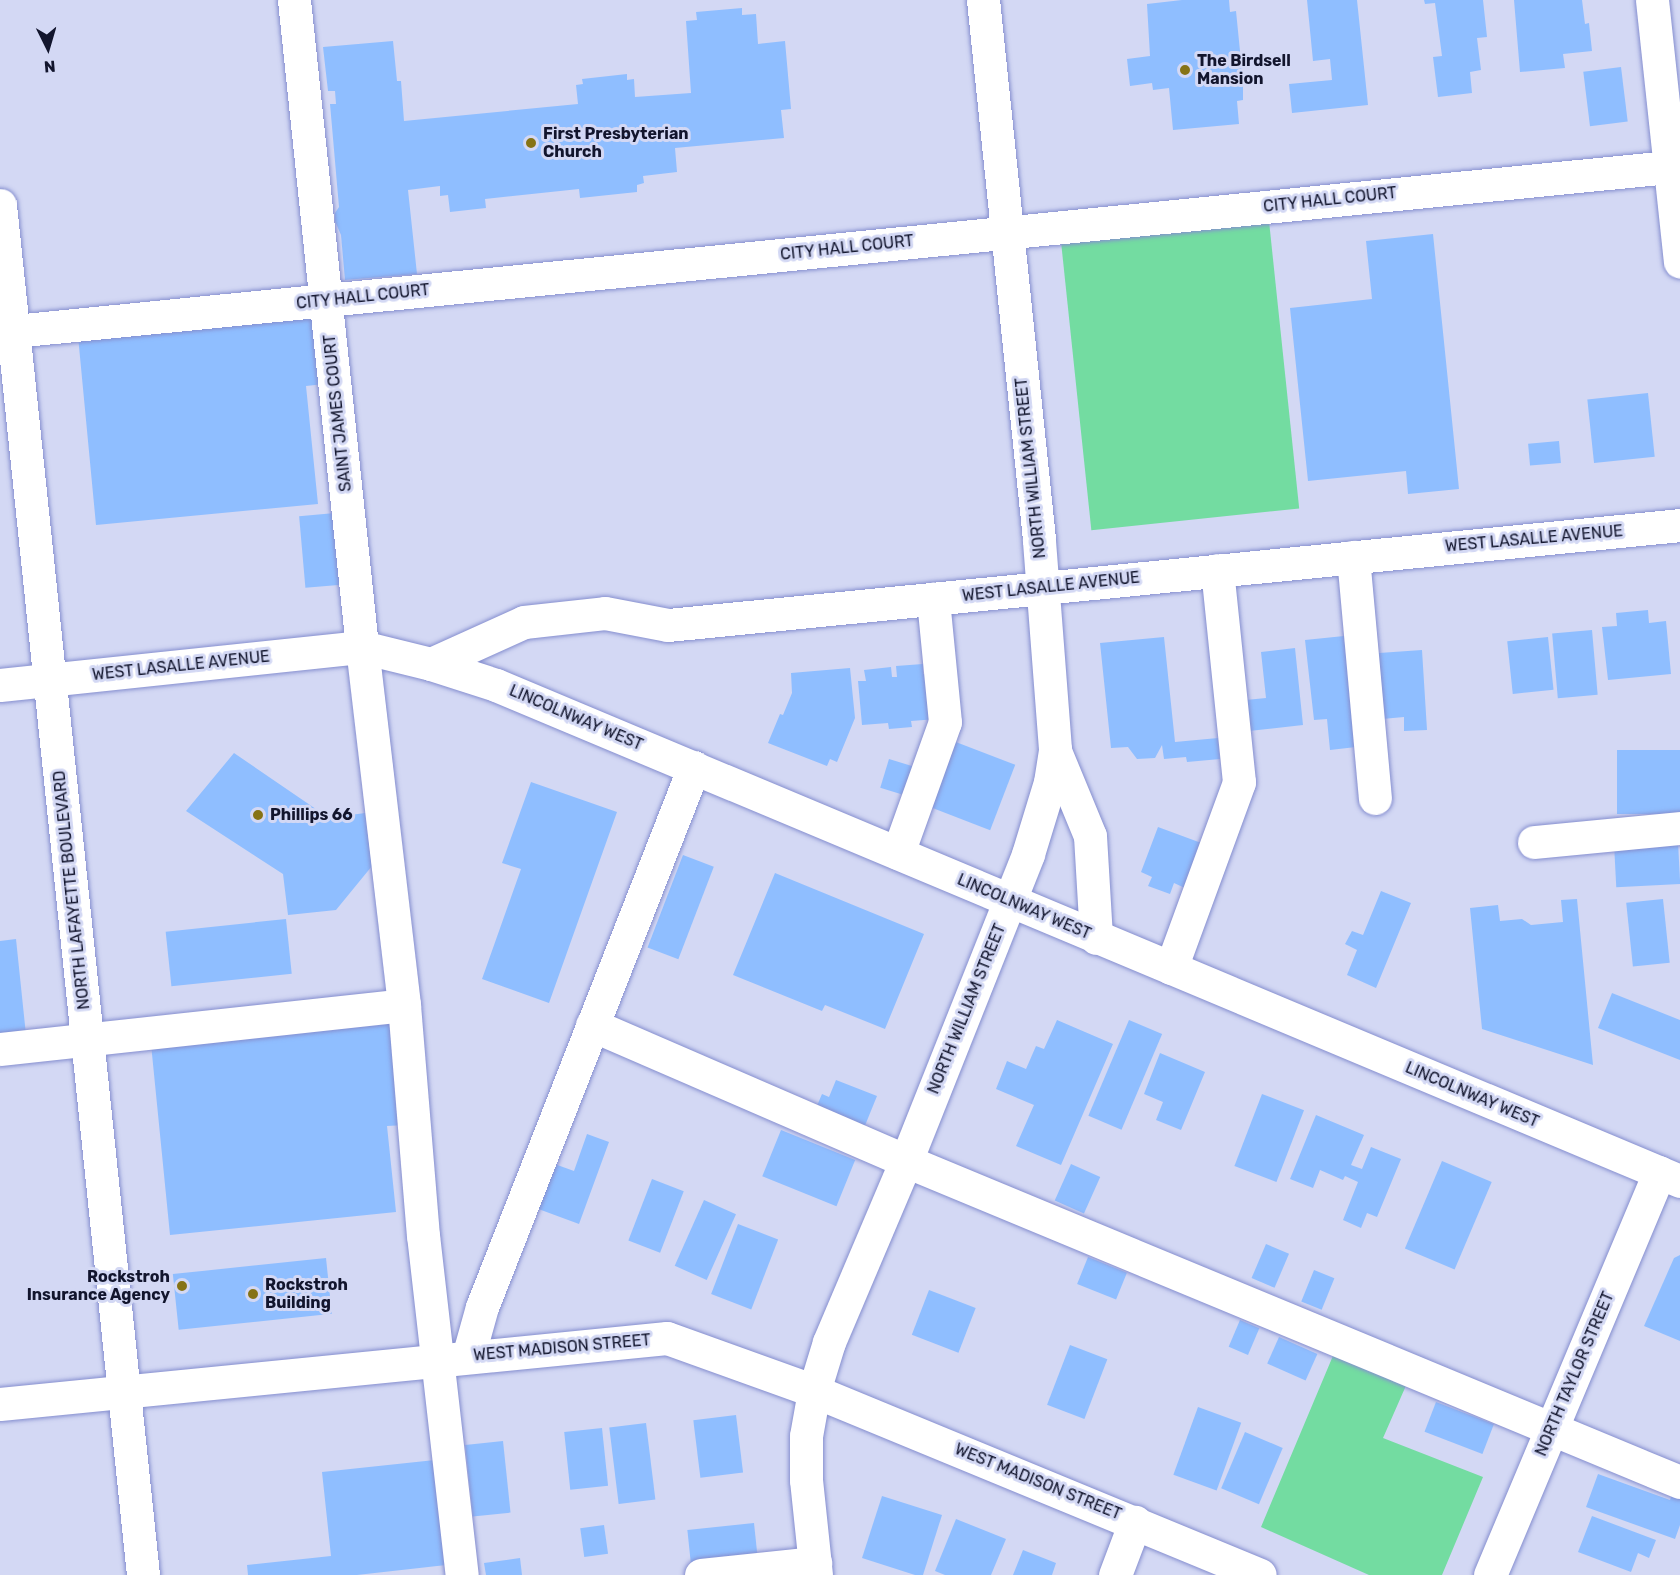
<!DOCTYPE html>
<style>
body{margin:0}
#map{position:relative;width:1680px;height:1575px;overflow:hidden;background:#d3d8f4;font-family:Rubik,sans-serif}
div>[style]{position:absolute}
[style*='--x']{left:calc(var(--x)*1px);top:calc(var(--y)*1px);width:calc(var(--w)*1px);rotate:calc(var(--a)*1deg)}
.green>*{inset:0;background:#73dca1;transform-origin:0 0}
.building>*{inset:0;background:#8fbeff;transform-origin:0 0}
.roads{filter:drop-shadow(0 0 2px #858ecf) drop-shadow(0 0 2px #858ecf)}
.minor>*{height:33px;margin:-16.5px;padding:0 16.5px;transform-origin:16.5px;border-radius:16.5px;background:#fff}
.major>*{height:33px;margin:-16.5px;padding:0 16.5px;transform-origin:16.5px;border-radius:16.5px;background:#fff}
.dots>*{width:16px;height:16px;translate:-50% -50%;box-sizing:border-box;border:3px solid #d3d8f4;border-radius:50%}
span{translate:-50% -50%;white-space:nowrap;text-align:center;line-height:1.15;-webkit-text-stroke:6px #d3d8f4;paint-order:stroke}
.poi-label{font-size:16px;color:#12152d;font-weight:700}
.left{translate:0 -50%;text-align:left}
.right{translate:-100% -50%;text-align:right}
.street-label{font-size:16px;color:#12152d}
.north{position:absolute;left:18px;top:18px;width:60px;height:60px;-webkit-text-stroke:4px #d3d8f4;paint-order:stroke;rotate:175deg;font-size:16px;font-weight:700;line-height:24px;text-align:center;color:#12152d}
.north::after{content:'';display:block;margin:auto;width:21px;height:27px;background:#12152d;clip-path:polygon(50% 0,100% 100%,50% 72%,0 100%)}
</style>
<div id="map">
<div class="green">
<div style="left:1269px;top:221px;width:289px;height:209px;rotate:84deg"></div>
<div style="clip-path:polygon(1335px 1351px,1408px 1381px,1383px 1438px,1483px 1477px,1442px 1575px,1369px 1575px,1261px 1527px)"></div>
</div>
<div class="building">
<div style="clip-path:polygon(1182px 0,1229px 0,1230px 12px,1236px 11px,1243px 81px,1243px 100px,1237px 101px,1239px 124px,1173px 130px,1169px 88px,1153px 90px,1152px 83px,1130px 86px,1127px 59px,1150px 56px,1147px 4px)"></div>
<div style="clip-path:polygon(1307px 0,1357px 0,1368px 105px,1292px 113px,1289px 84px,1332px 80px,1330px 59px,1313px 61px)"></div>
<div style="clip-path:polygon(1424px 0,1483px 0,1487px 37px,1477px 38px,1481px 70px,1470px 72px,1472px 93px,1438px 97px,1433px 57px,1442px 56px,1435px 3px,1425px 4px)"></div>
<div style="clip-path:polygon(1514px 0,1582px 0,1585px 24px,1589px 23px,1592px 51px,1563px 54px,1565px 68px,1520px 72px)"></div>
<div style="clip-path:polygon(742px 8px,742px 15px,756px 14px,758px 44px,785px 41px,791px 109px,781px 110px,784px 138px,675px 148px,677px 172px,643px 176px,644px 183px,637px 185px,637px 192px,580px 198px,579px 189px,485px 199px,486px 208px,450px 212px,448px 195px,440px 196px,440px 186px,408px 190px,417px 274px,345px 280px,341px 235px,335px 221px,335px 213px,339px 207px,330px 104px,336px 104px,335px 91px,328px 91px,323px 47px,393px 41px,397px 81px,401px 81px,404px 121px,578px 104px,576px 85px,583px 84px,582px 79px,627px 74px,627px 80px,634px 79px,635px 97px,691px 93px,686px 21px,697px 20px,696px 12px)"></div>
<div style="left:1621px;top:67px;width:55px;height:38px;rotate:83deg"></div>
<div style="clip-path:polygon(1433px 234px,1459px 489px,1408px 494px,1406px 471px,1308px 481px,1290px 308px,1372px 299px,1366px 241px)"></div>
<div style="clip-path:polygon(317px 311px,324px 384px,306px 386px,318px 504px,96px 525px,78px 336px)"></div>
<div style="left:1648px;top:393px;width:64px;height:61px;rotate:84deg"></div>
<div style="left:1559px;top:441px;width:22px;height:31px;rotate:85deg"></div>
<div style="left:335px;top:513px;width:72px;height:36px;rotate:85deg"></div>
<div style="clip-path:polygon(1648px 610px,1649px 623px,1666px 621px,1671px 674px,1608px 680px,1602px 627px,1617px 626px,1616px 613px)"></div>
<div style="left:1592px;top:630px;width:65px;height:40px;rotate:85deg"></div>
<div style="clip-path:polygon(1344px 636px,1356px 747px,1330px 750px,1327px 719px,1314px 720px,1305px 640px)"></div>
<div style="clip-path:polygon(1164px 637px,1175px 742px,1218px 738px,1220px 759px,1187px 762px,1186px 757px,1164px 759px,1162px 745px,1155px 758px,1137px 759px,1128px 747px,1111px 748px,1100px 643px)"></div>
<div style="left:1548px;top:637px;width:53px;height:41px;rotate:84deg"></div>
<div style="clip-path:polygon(1295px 648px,1303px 725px,1249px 731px,1246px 700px,1266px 698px,1261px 652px)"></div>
<div style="clip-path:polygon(1422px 650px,1427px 730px,1404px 731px,1404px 717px,1382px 719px,1379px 653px)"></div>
<div style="clip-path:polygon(923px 664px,923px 674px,932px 674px,937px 719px,911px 721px,912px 727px,889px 729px,888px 723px,862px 725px,858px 681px,866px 681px,864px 670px,891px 667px,892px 677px,897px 677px,896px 666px)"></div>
<div style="clip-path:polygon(850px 668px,855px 718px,837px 762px,830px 759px,827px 766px,768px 743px,780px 714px,783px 715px,792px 693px,791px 673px)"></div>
<div style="left:948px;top:739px;width:72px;height:70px;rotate:21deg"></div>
<div style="left:1680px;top:750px;width:64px;height:63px;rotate:90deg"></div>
<div style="clip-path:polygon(234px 753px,329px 818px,365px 813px,372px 866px,336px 910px,288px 915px,283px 874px,186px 811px)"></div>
<div style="left:889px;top:759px;width:34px;height:30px;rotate:17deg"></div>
<div style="clip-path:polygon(531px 782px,617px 812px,549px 1003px,482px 979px,521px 869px,502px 863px)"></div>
<div style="clip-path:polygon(1158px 827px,1204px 844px,1187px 889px,1174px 883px,1170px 894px,1148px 886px,1152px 877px,1141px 872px)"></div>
<div style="left:1678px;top:842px;width:42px;height:64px;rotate:87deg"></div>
<div style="left:683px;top:855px;width:33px;height:99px;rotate:21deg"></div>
<div style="clip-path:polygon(775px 873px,924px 934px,885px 1029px,825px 1005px,822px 1011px,733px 975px)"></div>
<div style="clip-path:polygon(1381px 891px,1411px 903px,1376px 988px,1347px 975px,1357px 950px,1345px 944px,1352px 931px,1363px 935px)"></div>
<div style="clip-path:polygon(1577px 899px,1593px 1065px,1482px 1029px,1470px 908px,1498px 905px,1500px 921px,1522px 919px,1531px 925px,1563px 922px,1561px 900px)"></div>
<div style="left:1663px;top:899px;width:64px;height:37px;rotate:84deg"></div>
<div style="left:286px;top:919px;width:55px;height:121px;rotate:84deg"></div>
<div style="clip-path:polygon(16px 939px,26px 1035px,0 1038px,0 941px)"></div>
<div style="clip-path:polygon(1612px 993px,1680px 1020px,1680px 1060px,1598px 1028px)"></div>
<div style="clip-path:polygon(394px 1020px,405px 1125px,387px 1126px,396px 1212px,170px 1235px,151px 1044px)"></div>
<div style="clip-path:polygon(1057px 1020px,1113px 1044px,1061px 1165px,1016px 1146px,1034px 1105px,996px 1089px,1007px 1061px,1026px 1069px,1036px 1046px,1044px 1049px)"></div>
<div style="left:1129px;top:1020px;width:36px;height:104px;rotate:23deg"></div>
<div style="clip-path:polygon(1160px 1053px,1205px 1072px,1181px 1130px,1156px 1120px,1163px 1102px,1144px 1094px)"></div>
<div style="clip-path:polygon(836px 1080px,877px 1096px,864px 1128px,816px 1108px,822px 1094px,829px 1097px)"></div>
<div style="left:1262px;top:1094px;width:45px;height:77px;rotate:21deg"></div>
<div style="clip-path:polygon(1316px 1115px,1364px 1135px,1351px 1165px,1362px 1169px,1371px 1147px,1401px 1159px,1377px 1217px,1367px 1213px,1361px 1228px,1343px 1220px,1358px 1182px,1345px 1176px,1343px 1180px,1320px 1170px,1313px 1188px,1290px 1179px)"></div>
<div style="left:781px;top:1130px;width:80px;height:50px;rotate:22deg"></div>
<div style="clip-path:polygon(587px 1134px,609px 1142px,579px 1224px,533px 1207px,549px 1162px,574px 1171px)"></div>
<div style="left:1442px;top:1161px;width:54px;height:95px;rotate:23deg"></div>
<div style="left:1071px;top:1164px;width:32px;height:40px;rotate:24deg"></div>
<div style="left:652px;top:1179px;width:34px;height:66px;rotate:21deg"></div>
<div style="left:704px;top:1200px;width:35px;height:72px;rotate:24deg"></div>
<div style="left:738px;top:1224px;width:43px;height:75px;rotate:21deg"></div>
<div style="left:1266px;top:1244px;width:25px;height:37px;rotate:23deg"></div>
<div style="clip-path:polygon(1680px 1255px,1680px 1341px,1644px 1326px,1674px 1258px)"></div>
<div style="left:1088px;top:1257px;width:42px;height:29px;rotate:22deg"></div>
<div style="left:326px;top:1258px;width:56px;height:154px;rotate:84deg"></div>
<div style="left:1314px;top:1270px;width:22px;height:34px;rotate:22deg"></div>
<div style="left:929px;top:1290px;width:50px;height:48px;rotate:21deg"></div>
<div style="left:1240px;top:1320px;width:21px;height:29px;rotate:23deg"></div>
<div style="left:1279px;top:1337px;width:42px;height:29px;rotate:24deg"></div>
<div style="left:1070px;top:1345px;width:40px;height:64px;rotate:21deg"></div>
<div style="left:1436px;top:1402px;width:62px;height:32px;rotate:21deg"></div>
<div style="left:1198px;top:1407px;width:46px;height:72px;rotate:20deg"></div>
<div style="left:736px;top:1415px;width:58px;height:43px;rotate:83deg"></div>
<div style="left:646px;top:1423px;width:77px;height:37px;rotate:83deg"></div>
<div style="left:602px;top:1428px;width:58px;height:38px;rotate:84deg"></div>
<div style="left:1245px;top:1432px;width:41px;height:61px;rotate:23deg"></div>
<div style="left:503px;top:1441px;width:72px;height:38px;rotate:84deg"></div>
<div style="clip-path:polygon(435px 1460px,446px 1565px,357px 1575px,248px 1575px,247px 1565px,331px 1556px,322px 1472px)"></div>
<div style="clip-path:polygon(1598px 1474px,1670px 1500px,1673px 1491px,1680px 1493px,1680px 1525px,1675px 1539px,1586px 1507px)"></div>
<div style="clip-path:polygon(882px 1496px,942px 1515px,923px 1575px,915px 1575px,862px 1558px)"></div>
<div style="clip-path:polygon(1592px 1516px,1656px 1540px,1649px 1558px,1638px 1553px,1631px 1572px,1578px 1552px)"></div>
<div style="clip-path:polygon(956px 1519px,1006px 1539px,991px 1575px,945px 1575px,935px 1571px)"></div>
<div style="left:754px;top:1523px;width:37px;height:67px;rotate:84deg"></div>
<div style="left:604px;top:1525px;width:29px;height:24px;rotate:82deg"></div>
<div style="clip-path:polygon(1023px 1550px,1056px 1563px,1052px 1575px,1013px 1575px)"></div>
<div style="clip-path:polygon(520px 1558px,522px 1575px,486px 1575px,484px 1563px)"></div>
</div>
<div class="roads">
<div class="minor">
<div style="--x:294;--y:0;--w:651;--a:84"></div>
<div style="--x:362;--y:647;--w:360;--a:83.3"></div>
<div style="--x:404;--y:1005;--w:231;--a:85.3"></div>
<div style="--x:423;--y:1235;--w:342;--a:83.5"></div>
<div style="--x:1652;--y:0;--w:263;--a:83.9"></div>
<div style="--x:0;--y:205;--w:1377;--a:84.04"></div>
<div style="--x:14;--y:331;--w:1674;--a:-5.66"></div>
<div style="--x:1353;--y:557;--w:242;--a:84.8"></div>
<div style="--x:431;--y:664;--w:102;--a:-24.3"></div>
<div style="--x:524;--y:622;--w:81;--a:-6.3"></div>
<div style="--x:605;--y:613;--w:64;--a:10.8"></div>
<div style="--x:668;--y:625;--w:1017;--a:-5.64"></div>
<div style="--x:1534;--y:842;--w:147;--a:-5.5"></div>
<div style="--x:898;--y:853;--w:139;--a:-70.3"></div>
<div style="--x:945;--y:722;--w:124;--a:-95.6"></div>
<div style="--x:1171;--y:968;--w:198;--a:-69.9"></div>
<div style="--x:1239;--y:782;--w:213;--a:-95.9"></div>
<div style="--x:592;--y:1025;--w:342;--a:23.4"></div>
<div style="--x:906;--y:1161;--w:838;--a:22.53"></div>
<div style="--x:0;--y:1049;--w:406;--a:-6.2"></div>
<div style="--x:468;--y:1357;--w:52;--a:-74.4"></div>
<div style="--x:482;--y:1307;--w:580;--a:-68.57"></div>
<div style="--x:0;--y:1404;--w:670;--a:-5.65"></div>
<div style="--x:667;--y:1338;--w:156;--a:19.8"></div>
<div style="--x:814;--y:1391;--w:482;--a:22.4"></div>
<div style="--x:701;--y:1575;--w:115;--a:-6"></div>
<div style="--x:1115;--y:1575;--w:57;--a:-69.3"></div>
<div style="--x:1490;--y:1575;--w:437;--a:-67.2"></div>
</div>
<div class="major">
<div style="--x:0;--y:685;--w:364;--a:-6"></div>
<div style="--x:362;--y:647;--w:71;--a:13.8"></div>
<div style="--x:431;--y:664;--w:68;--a:17.9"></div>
<div style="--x:496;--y:685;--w:1284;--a:22.73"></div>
<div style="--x:1055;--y:751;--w:92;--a:67.6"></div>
<div style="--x:1090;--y:836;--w:102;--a:86.6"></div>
<div style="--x:816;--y:1575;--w:96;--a:-96"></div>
<div style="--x:806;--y:1480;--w:44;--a:-90"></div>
<div style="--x:806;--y:1436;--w:46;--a:-79.9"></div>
<div style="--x:814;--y:1391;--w:51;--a:-73"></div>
<div style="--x:829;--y:1342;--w:197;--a:-67"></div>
<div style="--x:906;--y:1161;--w:330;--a:-68.3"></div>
<div style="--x:1028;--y:854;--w:75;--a:-73"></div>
<div style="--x:1050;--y:782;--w:33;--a:-81"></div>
<div style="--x:1055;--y:749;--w:211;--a:-94.4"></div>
<div style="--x:1039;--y:539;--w:542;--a:-95.93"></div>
</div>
</div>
<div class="dots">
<div style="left:1185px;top:70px;background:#867315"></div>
<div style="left:531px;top:143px;background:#867315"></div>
<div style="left:258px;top:815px;background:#867315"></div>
<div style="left:182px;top:1286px;background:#867315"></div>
<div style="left:253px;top:1294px;background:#867315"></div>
</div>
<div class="poi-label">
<span class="left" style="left:1197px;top:70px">The Birdsell<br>Mansion</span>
<span class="left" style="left:543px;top:143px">First Presbyterian<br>Church</span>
<span class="left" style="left:270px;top:815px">Phillips 66</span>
<span class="right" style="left:170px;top:1286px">Rockstroh<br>Insurance Agency</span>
<span class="left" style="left:265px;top:1294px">Rockstroh<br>Building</span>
</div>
<div class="street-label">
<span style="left:1330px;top:200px;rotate:-6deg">CITY HALL COURT</span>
<span style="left:847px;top:248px;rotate:-6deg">CITY HALL COURT</span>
<span style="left:363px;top:297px;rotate:-6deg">CITY HALL COURT</span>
<span style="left:338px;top:413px;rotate:-96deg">SAINT JAMES COURT</span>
<span style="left:1031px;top:468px;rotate:-96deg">NORTH WILLIAM STREET</span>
<span style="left:1534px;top:539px;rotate:-5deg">WEST LASALLE AVENUE</span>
<span style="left:1051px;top:587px;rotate:-6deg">WEST LASALLE AVENUE</span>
<span style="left:181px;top:666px;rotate:-6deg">WEST LASALLE AVENUE</span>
<span style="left:576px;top:718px;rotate:23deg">LINCOLNWAY WEST</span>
<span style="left:72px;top:890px;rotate:-96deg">NORTH LAFAYETTE BOULEVARD</span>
<span style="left:1024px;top:907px;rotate:23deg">LINCOLNWAY WEST</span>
<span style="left:967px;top:1009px;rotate:-68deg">NORTH WILLIAM STREET</span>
<span style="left:1472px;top:1095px;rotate:23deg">LINCOLNWAY WEST</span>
<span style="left:562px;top:1348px;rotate:-5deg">WEST MADISON STREET</span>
<span style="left:1575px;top:1374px;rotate:-67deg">NORTH TAYLOR STREET</span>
<span style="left:1038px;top:1482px;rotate:22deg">WEST MADISON STREET</span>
</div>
<div class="north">N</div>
</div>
